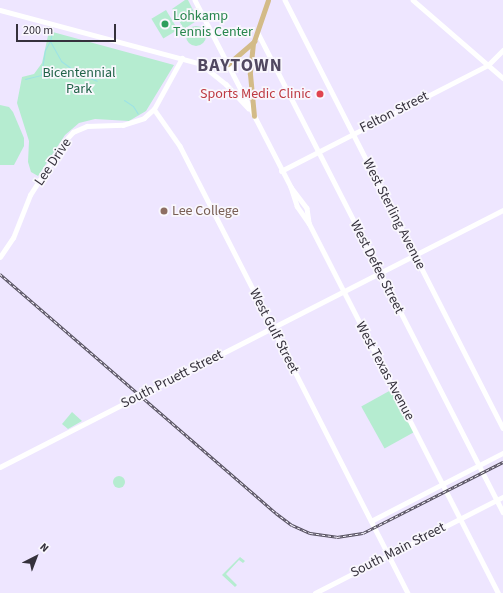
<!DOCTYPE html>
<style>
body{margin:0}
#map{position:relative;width:503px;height:593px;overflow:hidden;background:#eee6ff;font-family:"Source Sans 3",sans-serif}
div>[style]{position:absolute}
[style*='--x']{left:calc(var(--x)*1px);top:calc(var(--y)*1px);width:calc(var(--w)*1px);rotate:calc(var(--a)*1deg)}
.green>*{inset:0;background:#b5ecd0;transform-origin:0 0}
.round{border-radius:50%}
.stream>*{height:1px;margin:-0.5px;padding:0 0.5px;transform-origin:0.5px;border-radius:0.5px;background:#9ce2e6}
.secondary>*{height:4.5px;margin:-2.25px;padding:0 2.25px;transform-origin:2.25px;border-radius:2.25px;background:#fff}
.primary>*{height:5px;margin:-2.5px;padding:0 2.5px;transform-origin:2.5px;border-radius:2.5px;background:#d3bb88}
.rail>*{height:2.5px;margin-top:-1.25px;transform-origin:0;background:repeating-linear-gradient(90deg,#f9f7fd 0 3px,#534e5c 0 6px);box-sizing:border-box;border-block:1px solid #534e5c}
.dots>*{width:11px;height:11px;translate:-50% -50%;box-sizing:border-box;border:2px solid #f9f7fd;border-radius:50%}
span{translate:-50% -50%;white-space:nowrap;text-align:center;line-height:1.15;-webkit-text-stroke:3.5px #f9f7fd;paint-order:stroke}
.leisure-label{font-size:14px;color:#27864d}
.left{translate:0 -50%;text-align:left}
.park-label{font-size:14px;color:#216348}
.health-label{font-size:14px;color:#be3a42}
.right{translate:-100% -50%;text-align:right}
.street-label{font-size:14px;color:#35313c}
.education-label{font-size:14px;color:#785e54}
.district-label{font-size:18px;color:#514861;font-weight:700;letter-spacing:1px}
.north{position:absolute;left:16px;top:537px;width:40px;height:40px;-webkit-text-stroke:3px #f9f7fd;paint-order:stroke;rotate:42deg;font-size:11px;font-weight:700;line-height:16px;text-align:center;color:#35313c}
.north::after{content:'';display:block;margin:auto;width:14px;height:18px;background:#35313c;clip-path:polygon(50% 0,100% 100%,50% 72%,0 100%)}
.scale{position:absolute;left:16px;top:24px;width:100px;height:18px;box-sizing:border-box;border:2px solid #35313c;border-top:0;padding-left:5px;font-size:12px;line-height:14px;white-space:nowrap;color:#35313c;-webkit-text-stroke:3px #f9f7fd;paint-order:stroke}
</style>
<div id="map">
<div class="green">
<div style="clip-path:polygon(185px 0,188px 0,198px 20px,184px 29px,172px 9px)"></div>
<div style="left:166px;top:10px;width:23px;height:17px;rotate:59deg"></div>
<div class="round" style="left:186px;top:26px;width:20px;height:20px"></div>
<div style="clip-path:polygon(49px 31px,174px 65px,146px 111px,129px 121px,95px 119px,79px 123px,65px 135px,38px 176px,31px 172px,28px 162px,29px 141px,17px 103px,22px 77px,34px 74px,42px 63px)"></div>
<div style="clip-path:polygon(0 105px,9px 107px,13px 112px,24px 138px,24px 146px,14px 165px,0 165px)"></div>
<div style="left:391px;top:390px;width:48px;height:34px;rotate:61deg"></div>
<div style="clip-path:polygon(72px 412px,82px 421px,68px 429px,62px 424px)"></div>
<div class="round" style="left:113px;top:476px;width:12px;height:12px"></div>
<div style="clip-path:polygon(240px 557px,245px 561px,243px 563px,239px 560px,226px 574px,237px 585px,235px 587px,222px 575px)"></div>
</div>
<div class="stream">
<div style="--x:52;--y:31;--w:10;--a:101"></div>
<div style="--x:50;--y:41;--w:23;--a:61"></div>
<div style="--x:61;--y:61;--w:22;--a:36"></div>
<div style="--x:79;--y:74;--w:19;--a:21"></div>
<div style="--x:25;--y:79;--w:16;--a:-14"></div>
<div style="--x:41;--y:75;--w:25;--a:-81"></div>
<div style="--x:45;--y:50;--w:10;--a:-61"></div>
<div style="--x:124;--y:100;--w:11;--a:34"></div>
<div style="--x:133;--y:106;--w:9;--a:58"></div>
</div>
<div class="secondary">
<div style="--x:195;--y:0;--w:210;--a:62.8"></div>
<div style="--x:291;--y:187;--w:20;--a:72"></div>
<div style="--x:297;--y:206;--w:21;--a:55"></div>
<div style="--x:309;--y:223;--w:415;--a:62.9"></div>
<div style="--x:285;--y:0;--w:480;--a:63"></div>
<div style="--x:413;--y:0;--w:119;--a:40.9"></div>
<div style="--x:0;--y:10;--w:208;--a:15"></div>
<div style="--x:201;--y:64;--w:27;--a:0"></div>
<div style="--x:258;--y:33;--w:538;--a:62.91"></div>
<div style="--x:201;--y:64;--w:32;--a:39"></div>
<div style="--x:226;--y:84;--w:33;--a:47"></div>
<div style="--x:154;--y:109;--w:45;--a:54.9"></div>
<div style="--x:180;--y:146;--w:502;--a:62.98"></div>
<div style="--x:281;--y:171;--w:233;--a:-27.1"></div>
<div style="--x:488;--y:65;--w:21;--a:-45"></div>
<div style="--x:291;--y:187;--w:26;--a:53"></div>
<div style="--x:307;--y:208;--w:15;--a:82"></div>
<div style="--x:0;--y:257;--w:23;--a:-56"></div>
<div style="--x:13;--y:238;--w:46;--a:-68.4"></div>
<div style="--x:30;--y:195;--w:63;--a:-57.3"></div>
<div style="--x:64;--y:142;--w:13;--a:-48"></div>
<div style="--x:73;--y:132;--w:15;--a:-23"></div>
<div style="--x:87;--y:126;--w:36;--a:-2"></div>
<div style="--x:123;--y:125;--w:22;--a:-18"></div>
<div style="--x:144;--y:118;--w:13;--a:-42"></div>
<div style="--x:154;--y:109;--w:58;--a:-61.2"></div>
<div style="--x:0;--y:467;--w:565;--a:-27.06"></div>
<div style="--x:371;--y:521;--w:148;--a:-27.3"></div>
<div style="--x:315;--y:593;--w:211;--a:-27.1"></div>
</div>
<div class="primary">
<div style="--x:253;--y:43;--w:31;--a:96"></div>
<div style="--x:250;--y:74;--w:42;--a:84.6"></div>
<div style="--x:228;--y:64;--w:35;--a:-41"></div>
<div style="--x:254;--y:41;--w:43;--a:-71.1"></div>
</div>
<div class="rail">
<div style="--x:0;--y:274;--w:365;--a:40.9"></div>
<div style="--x:276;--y:513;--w:20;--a:37"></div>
<div style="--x:292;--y:525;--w:20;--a:24"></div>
<div style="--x:310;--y:533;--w:27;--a:8"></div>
<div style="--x:337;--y:537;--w:26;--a:-9"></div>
<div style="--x:363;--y:533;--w:157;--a:-26.9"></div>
</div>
<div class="dots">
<div style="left:165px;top:24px;background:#2e9e5b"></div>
<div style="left:320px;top:94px;background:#e0444e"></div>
<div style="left:164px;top:211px;background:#8d6e63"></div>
</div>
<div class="leisure-label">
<span class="left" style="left:173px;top:24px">Lohkamp<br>Tennis Center</span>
</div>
<div class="park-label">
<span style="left:79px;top:81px">Bicentennial<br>Park</span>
</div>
<div class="health-label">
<span class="right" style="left:311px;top:94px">Sports Medic Clinic</span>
</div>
<div class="street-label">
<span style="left:394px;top:112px;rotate:-27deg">Felton Street</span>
<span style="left:53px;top:162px;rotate:-56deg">Lee Drive</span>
<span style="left:394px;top:214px;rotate:63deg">West Sterling Avenue</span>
<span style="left:377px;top:267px;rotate:63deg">West Defee Street</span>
<span style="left:274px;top:331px;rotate:63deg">West Gulf Street</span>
<span style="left:385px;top:371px;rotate:62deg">West Texas Avenue</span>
<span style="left:172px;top:379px;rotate:-27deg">South Pruett Street</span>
<span style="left:398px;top:550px;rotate:-27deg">South Main Street</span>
</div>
<div class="education-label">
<span class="left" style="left:172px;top:211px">Lee College</span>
</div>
<div class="district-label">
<span style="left:240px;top:66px">BAYTOWN</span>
</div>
<div class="north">N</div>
<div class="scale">200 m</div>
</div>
